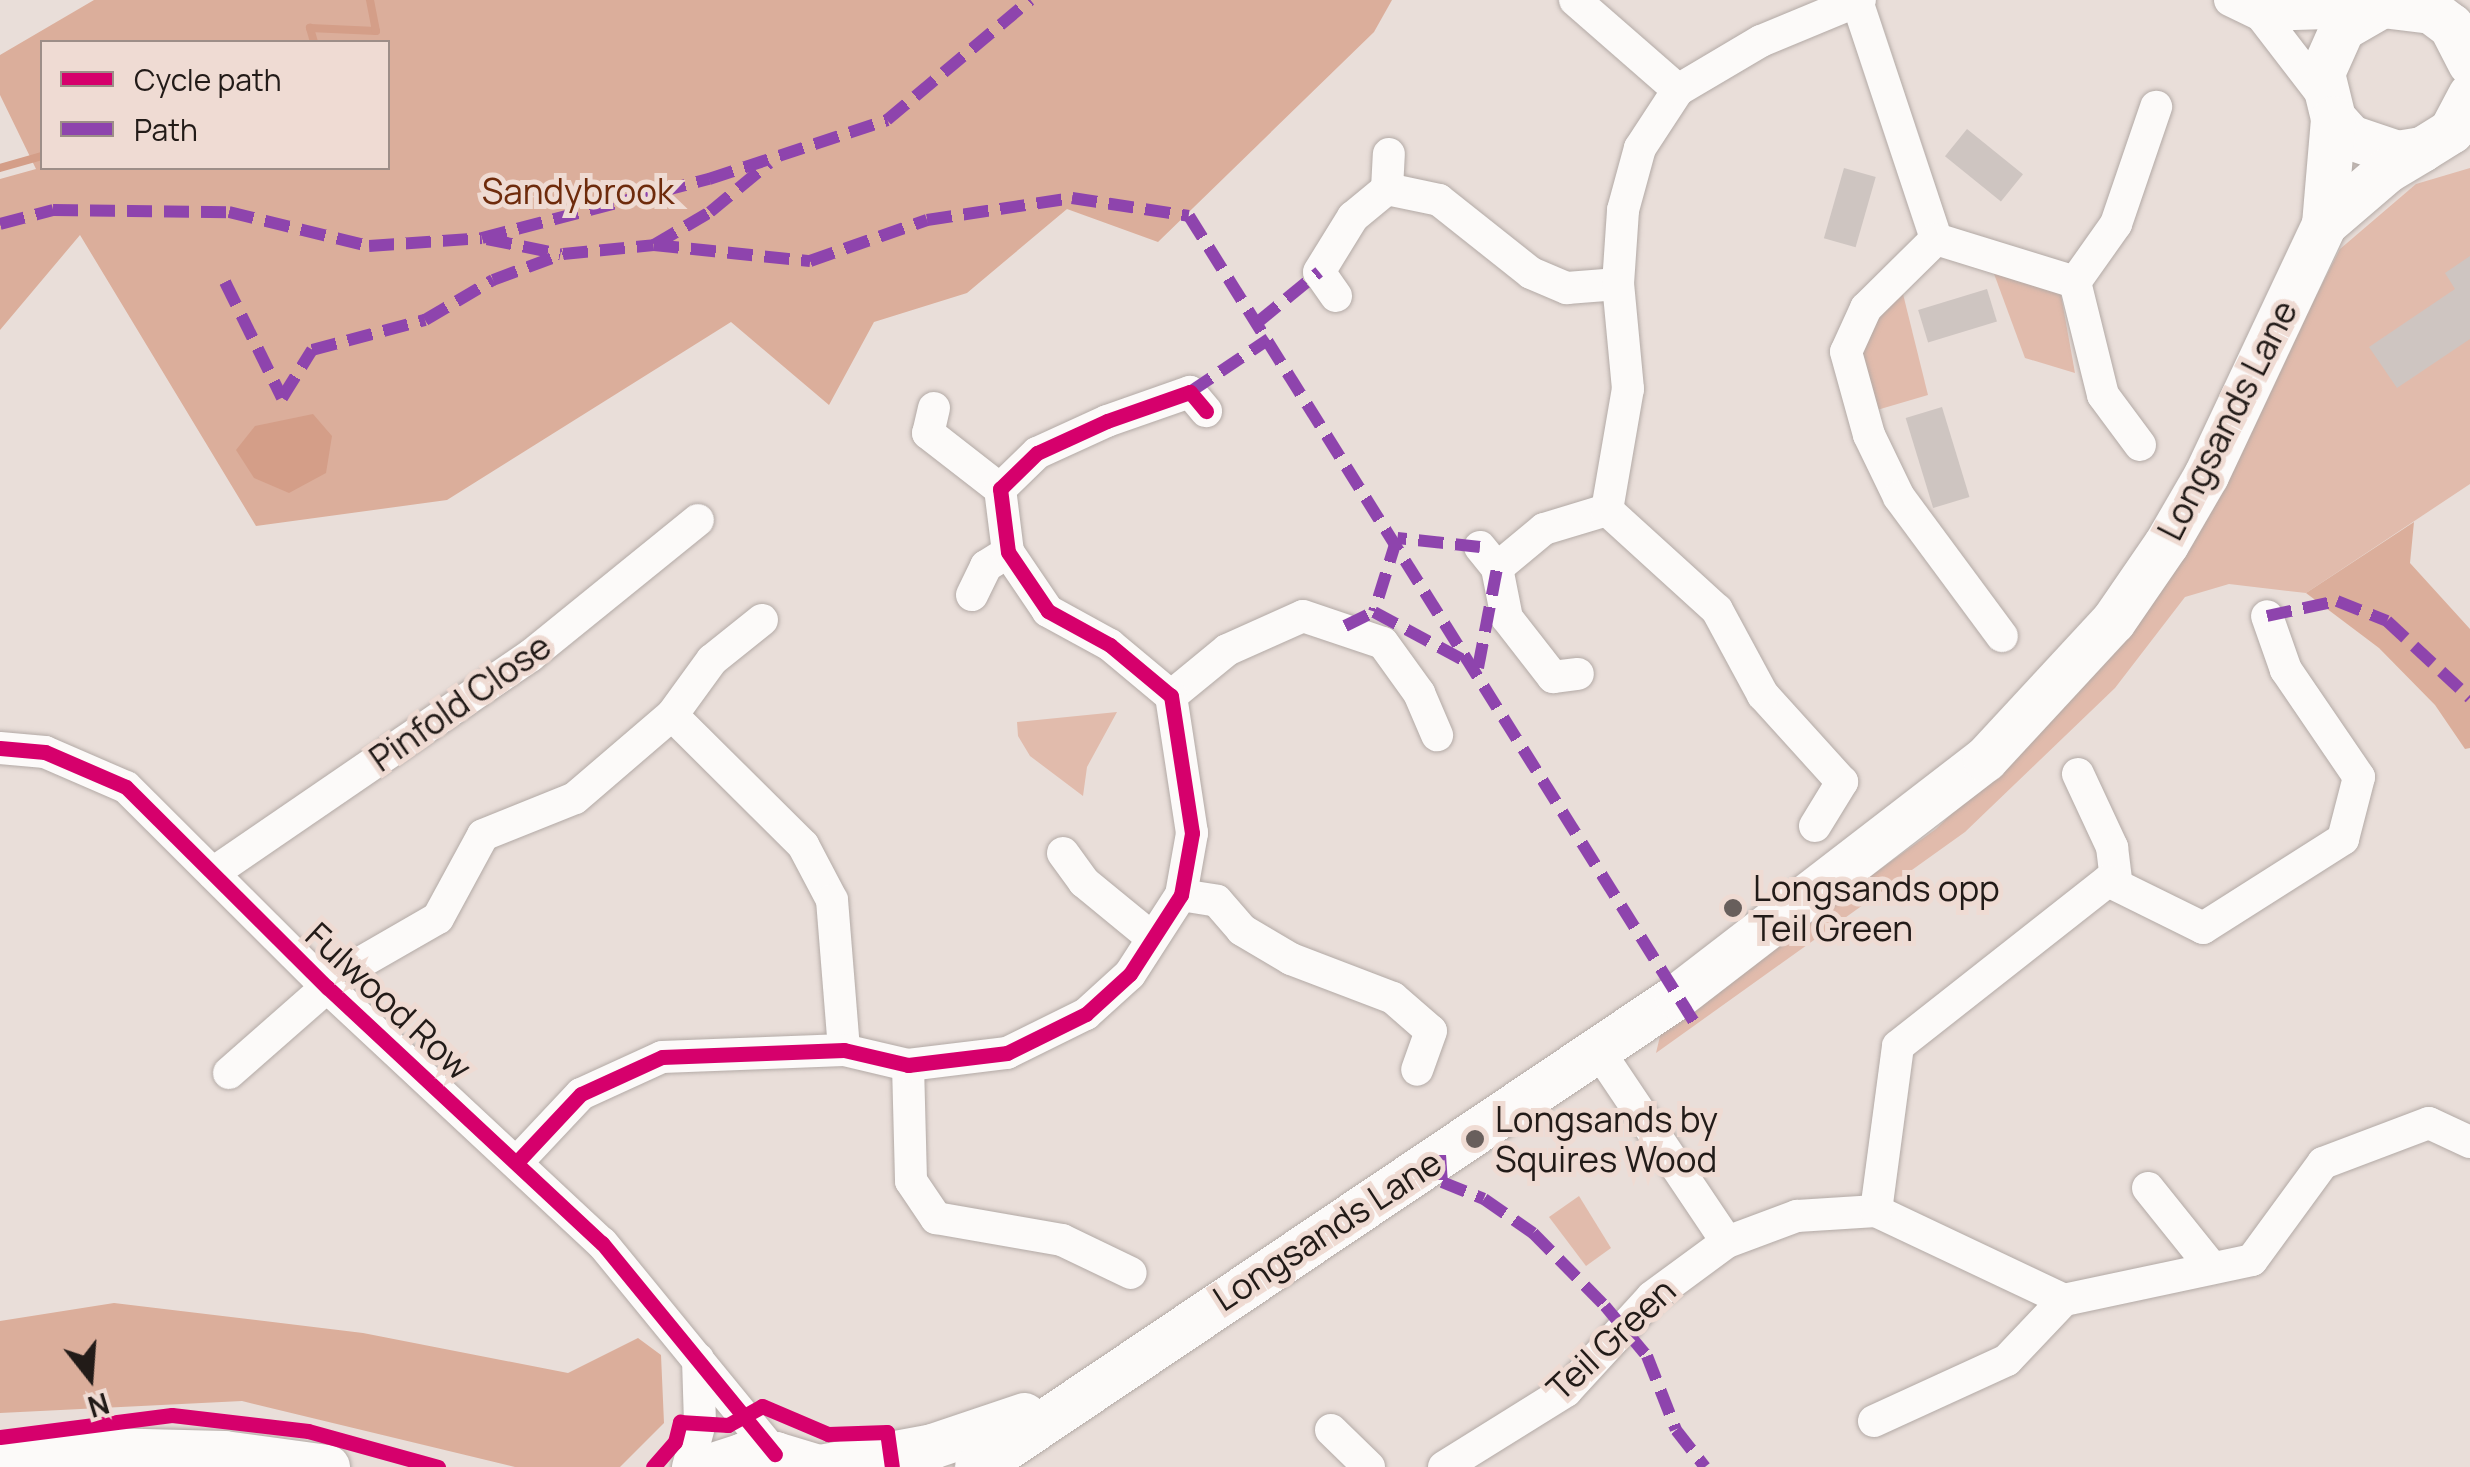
<!DOCTYPE html>
<style>
body{margin:0}
#map{position:relative;width:2470px;height:1467px;overflow:hidden;background:#e9ded9;font-family:Manrope,sans-serif}
div>[style]{position:absolute}
[style*='--x']{left:calc(var(--x)*1px);top:calc(var(--y)*1px);width:calc(var(--w)*1px);rotate:calc(var(--a)*1deg)}
.green>*{inset:0;background:#e1bbac}
.forest>*{inset:0;background:#dbae9b}
.water>*{inset:0;background:#d49e88}
.stream>*{height:8px;margin:-4px;padding:0 4px;transform-origin:4px;border-radius:4px;background:#d49e88}
.building>*{inset:0;background:#cec5c1;transform-origin:0 0}
.roads{filter:drop-shadow(0 0 2px #b3aaa6) drop-shadow(0 0 2px #b3aaa6)}
.street>*{height:32px;margin:-16px;padding:0 16px;transform-origin:16px;border-radius:16px;background:#fcfaf9}
.secondary>*{height:45px;margin:-22.5px;padding:0 22.5px;transform-origin:22.5px;border-radius:22.5px;background:#fcfaf9}
.quiet>*{height:12px;margin-top:-6px;transform-origin:0;background:repeating-linear-gradient(90deg,#8e44ad 0 25px,transparent 0 37px)}
.cycleway>*{height:15px;margin:-7.5px;padding:0 7.5px;transform-origin:7.5px;border-radius:7.5px;background:#d6006c}
.dots>*{width:28px;height:28px;translate:-50% -50%;box-sizing:border-box;border:5px solid #efdbd3;border-radius:50%}
span{translate:-50% -50%;white-space:nowrap;text-align:center;line-height:1.15;-webkit-text-stroke:10px #efdbd3;paint-order:stroke}
.park-label{font-size:35px;color:#6e2b0c}
.street-label{font-size:35px;color:#221b18}
.poi-label{font-size:35px;color:#221b18}
.left{translate:0 -50%;text-align:left}
.legend{position:absolute;left:40px;top:40px;width:350px;height:130px;box-sizing:border-box;background:#efdbd3;border:2px solid #9d8e88;margin:0;padding:12px 18px;list-style:none;font-size:30px;color:#221b18}
.legend li{display:flex;align-items:center;gap:20px;height:50px}
.legend b{width:50px;border:2px solid #9d8e88}
.north{position:absolute;left:40px;top:1327px;width:100px;height:100px;-webkit-text-stroke:8px #efdbd3;paint-order:stroke;rotate:163deg;font-size:28px;font-weight:700;line-height:40px;text-align:center;color:#221b18}
.north::after{content:'';display:block;margin:auto;width:35px;height:45px;background:#221b18;clip-path:polygon(50% 0,100% 100%,50% 72%,0 100%)}
</style>
<div id="map">
<div class="green">
<div style="clip-path:polygon(2470px 168px,2470px 484px,2306px 593px,2229px 584px,2185px 597px,2115px 688px,1965px 832px,1656px 1053px,1661px 1032px,1697px 1001px,1936px 829px,2085px 684px,2183px 557px,2340px 249px,2416px 184px)"></div>
<div style="clip-path:polygon(1993px 271px,2054px 287px,2061px 295px,2075px 373px,2025px 358px)"></div>
<div style="clip-path:polygon(1903px 294px,1928px 395px,1877px 410px,1860px 343px,1873px 319px)"></div>
<div style="clip-path:polygon(1117px 712px,1087px 767px,1083px 796px,1030px 756px,1018px 736px,1017px 722px)"></div>
<div style="clip-path:polygon(1579px 1196px,1611px 1248px,1586px 1266px,1549px 1217px)"></div>
</div>
<div class="forest">
<div style="clip-path:polygon(evenodd,94px 0,1392px 0,1374px 32px,1158px 242px,1067px 209px,967px 293px,874px 322px,829px 405px,731px 322px,447px 500px,256px 526px,80px 235px,0 330px,0 179px,36px 169px,0 95px,0 55px,94px 0,42px 42px,388px 42px,388px 168px,42px 168px,42px 42px)"></div>
<div style="clip-path:polygon(2414px 522px,2410px 563px,2470px 629px,2470px 748px,2465px 749px,2435px 705px,2379px 648px,2306px 593px)"></div>
<div style="clip-path:polygon(114px 1303px,363px 1333px,568px 1373px,638px 1338px,661px 1355px,664px 1423px,620px 1467px,515px 1467px,242px 1401px,0 1413px,0 1321px)"></div>
</div>
<div class="water">
<div style="clip-path:polygon(313px 414px,332px 436px,326px 473px,289px 493px,254px 478px,236px 450px,255px 426px)"></div>
</div>
<div class="stream">
<div style="--x:314;--y:42;--w:15;--a:-106"></div>
<div style="--x:310;--y:28;--w:66;--a:2.6"></div>
<div style="--x:376;--y:31;--w:32;--a:-101"></div>
<div style="--x:0;--y:168;--w:44;--a:-15.9"></div>
</div>
<div class="building">
<div style="left:1967px;top:129px;width:72px;height:35px;rotate:39deg"></div>
<div style="left:1844px;top:168px;width:33px;height:73px;rotate:16deg"></div>
<div style="clip-path:polygon(2470px 256px,2470px 339px,2397px 388px,2369px 347px,2455px 289px,2445px 273px)"></div>
<div style="left:1987px;top:289px;width:34px;height:72px;rotate:73deg"></div>
<div style="left:1942px;top:407px;width:94px;height:38px;rotate:73deg"></div>
</div>
<div class="roads">
<div class="street">
<div style="--x:1575;--y:0;--w:137;--a:41.1"></div>
<div style="--x:2230;--y:0;--w:34;--a:26"></div>
<div style="--x:2261;--y:15;--w:101;--a:-1.7"></div>
<div style="--x:1857;--y:1;--w:251;--a:71.6"></div>
<div style="--x:1936;--y:239;--w:145;--a:17.2"></div>
<div style="--x:2261;--y:15;--w:105;--a:52.4"></div>
<div style="--x:1387;--y:189;--w:53;--a:11.9"></div>
<div style="--x:1439;--y:200;--w:117;--a:38.4"></div>
<div style="--x:1531;--y:273;--w:39;--a:23"></div>
<div style="--x:1567;--y:288;--w:51;--a:-4.5"></div>
<div style="--x:1936;--y:239;--w:98;--a:135.4"></div>
<div style="--x:1866;--y:308;--w:48;--a:114.4"></div>
<div style="--x:1846;--y:352;--w:86;--a:74.5"></div>
<div style="--x:1869;--y:435;--w:69;--a:64.2"></div>
<div style="--x:1899;--y:497;--w:173;--a:53.5"></div>
<div style="--x:1336;--y:296;--w:29;--a:-125"></div>
<div style="--x:1319;--y:272;--w:65;--a:-58.3"></div>
<div style="--x:1353;--y:217;--w:44;--a:-39.5"></div>
<div style="--x:1387;--y:189;--w:35;--a:-87"></div>
<div style="--x:934;--y:408;--w:26;--a:103"></div>
<div style="--x:928;--y:433;--w:91;--a:37.9"></div>
<div style="--x:2140;--y:445;--w:62;--a:-126.5"></div>
<div style="--x:2103;--y:395;--w:116;--a:-103.9"></div>
<div style="--x:2075;--y:282;--w:71;--a:-54.7"></div>
<div style="--x:2116;--y:224;--w:124;--a:-71.1"></div>
<div style="--x:1480;--y:547;--w:27;--a:51"></div>
<div style="--x:1497;--y:568;--w:51;--a:78.7"></div>
<div style="--x:1507;--y:618;--w:75;--a:52.1"></div>
<div style="--x:1553;--y:677;--w:25;--a:-7"></div>
<div style="--x:1497;--y:568;--w:61;--a:-39.7"></div>
<div style="--x:1544;--y:529;--w:66;--a:-16.8"></div>
<div style="--x:972;--y:595;--w:32;--a:-64"></div>
<div style="--x:986;--y:566;--w:26;--a:-32"></div>
<div style="--x:1171;--y:696;--w:72;--a:-39.4"></div>
<div style="--x:1227;--y:650;--w:83;--a:-24.1"></div>
<div style="--x:1303;--y:616;--w:84;--a:18.6"></div>
<div style="--x:1383;--y:643;--w:62;--a:54.2"></div>
<div style="--x:1419;--y:693;--w:46;--a:66.8"></div>
<div style="--x:672;--y:715;--w:185;--a:44.8"></div>
<div style="--x:803;--y:845;--w:62;--a:62.2"></div>
<div style="--x:832;--y:900;--w:150;--a:85.4"></div>
<div style="--x:0;--y:748;--w:45;--a:5.1"></div>
<div style="--x:45;--y:752;--w:88;--a:23.4"></div>
<div style="--x:126;--y:787;--w:284;--a:44.9"></div>
<div style="--x:327;--y:987;--w:376;--a:43"></div>
<div style="--x:602;--y:1243;--w:273;--a:50.7"></div>
<div style="--x:2078;--y:774;--w:81;--a:65"></div>
<div style="--x:2112;--y:847;--w:38;--a:83"></div>
<div style="--x:1815;--y:826;--w:52;--a:-58.5"></div>
<div style="--x:1842;--y:782;--w:118;--a:-132.2"></div>
<div style="--x:1763;--y:695;--w:97;--a:-118.4"></div>
<div style="--x:1717;--y:610;--w:149;--a:-137.7"></div>
<div style="--x:1607;--y:510;--w:123;--a:-80.2"></div>
<div style="--x:1628;--y:389;--w:105;--a:-95.4"></div>
<div style="--x:1618;--y:284;--w:74;--a:-86.1"></div>
<div style="--x:1623;--y:210;--w:64;--a:-74.7"></div>
<div style="--x:1640;--y:148;--w:69;--a:-56.8"></div>
<div style="--x:1678;--y:90;--w:96;--a:-30.6"></div>
<div style="--x:1761;--y:41;--w:107;--a:-22.5"></div>
<div style="--x:1063;--y:853;--w:36;--a:54"></div>
<div style="--x:1084;--y:882;--w:87;--a:39.4"></div>
<div style="--x:213;--y:873;--w:384;--a:-34.4"></div>
<div style="--x:530;--y:656;--w:216;--a:-39"></div>
<div style="--x:1181;--y:895;--w:36;--a:9"></div>
<div style="--x:1217;--y:901;--w:38;--a:49"></div>
<div style="--x:1242;--y:930;--w:57;--a:30.6"></div>
<div style="--x:1291;--y:959;--w:109;--a:20.9"></div>
<div style="--x:1393;--y:998;--w:50;--a:41"></div>
<div style="--x:1431;--y:1031;--w:41;--a:109.7"></div>
<div style="--x:365;--y:960;--w:84;--a:-29.9"></div>
<div style="--x:438;--y:918;--w:94;--a:-61.5"></div>
<div style="--x:483;--y:835;--w:99;--a:-21.9"></div>
<div style="--x:575;--y:798;--w:128;--a:-40.6"></div>
<div style="--x:672;--y:715;--w:68;--a:-54"></div>
<div style="--x:712;--y:660;--w:64;--a:-38.7"></div>
<div style="--x:1598;--y:1050;--w:231;--a:56.1"></div>
<div style="--x:1727;--y:1242;--w:75;--a:-20.4"></div>
<div style="--x:1797;--y:1216;--w:79;--a:-3.6"></div>
<div style="--x:1876;--y:1211;--w:208;--a:25.3"></div>
<div style="--x:2064;--y:1300;--w:192;--a:-12"></div>
<div style="--x:2252;--y:1260;--w:120;--a:-53.8"></div>
<div style="--x:2323;--y:1163;--w:113;--a:-20.7"></div>
<div style="--x:2429;--y:1123;--w:45;--a:24.9"></div>
<div style="--x:908;--y:1065;--w:116;--a:88.5"></div>
<div style="--x:911;--y:1181;--w:45;--a:56"></div>
<div style="--x:936;--y:1218;--w:128;--a:9.9"></div>
<div style="--x:1062;--y:1240;--w:76;--a:25.6"></div>
<div style="--x:229;--y:1073;--w:130;--a:-41.3"></div>
<div style="--x:518;--y:1161;--w:92;--a:-46.8"></div>
<div style="--x:581;--y:1094;--w:89;--a:-24.6"></div>
<div style="--x:662;--y:1057;--w:182;--a:-2.2"></div>
<div style="--x:844;--y:1050;--w:66;--a:13.2"></div>
<div style="--x:908;--y:1065;--w:100;--a:-6.9"></div>
<div style="--x:1007;--y:1053;--w:88;--a:-26.3"></div>
<div style="--x:1086;--y:1014;--w:59;--a:-42.3"></div>
<div style="--x:1130;--y:974;--w:94;--a:-57.2"></div>
<div style="--x:1181;--y:895;--w:63;--a:-79.9"></div>
<div style="--x:1192;--y:833;--w:139;--a:-98.7"></div>
<div style="--x:1171;--y:696;--w:80;--a:-140.1"></div>
<div style="--x:1110;--y:645;--w:71;--a:-151.3"></div>
<div style="--x:1048;--y:611;--w:71;--a:-124.1"></div>
<div style="--x:1008;--y:552;--w:64;--a:-97.2"></div>
<div style="--x:1000;--y:489;--w:52;--a:-44.2"></div>
<div style="--x:1037;--y:453;--w:77;--a:-24.6"></div>
<div style="--x:1107;--y:421;--w:88;--a:-19.3"></div>
<div style="--x:1190;--y:392;--w:25;--a:50"></div>
<div style="--x:2148;--y:1188;--w:102;--a:51.3"></div>
<div style="--x:1876;--y:1211;--w:166;--a:-82.4"></div>
<div style="--x:1898;--y:1046;--w:267;--a:-38.2"></div>
<div style="--x:2108;--y:881;--w:106;--a:26.3"></div>
<div style="--x:2203;--y:928;--w:166;--a:-32.4"></div>
<div style="--x:2343;--y:839;--w:64;--a:-75.5"></div>
<div style="--x:2359;--y:777;--w:130;--a:-124.3"></div>
<div style="--x:2286;--y:670;--w:57;--a:-109.4"></div>
<div style="--x:1874;--y:1421;--w:146;--a:-24.6"></div>
<div style="--x:2007;--y:1360;--w:83;--a:-46.5"></div>
<div style="--x:1331;--y:1430;--w:53;--a:44.2"></div>
<div style="--x:688;--y:1467;--w:46;--a:-74.7"></div>
<div style="--x:700;--y:1423;--w:64;--a:-91.8"></div>
<div style="--x:1444;--y:1467;--w:144;--a:-31.9"></div>
<div style="--x:1566;--y:1391;--w:127;--a:-47.5"></div>
<div style="--x:1652;--y:1297;--w:93;--a:-36.3"></div>
</div>
<div class="secondary">
<div style="--x:2470;--y:63;--w:42;--a:-117.2"></div>
<div style="--x:2451;--y:26;--w:25;--a:-143"></div>
<div style="--x:2431;--y:11;--w:49;--a:-173"></div>
<div style="--x:2382;--y:5;--w:46;--a:150.1"></div>
<div style="--x:2342;--y:28;--w:49;--a:114"></div>
<div style="--x:2322;--y:73;--w:46;--a:76.3"></div>
<div style="--x:2333;--y:118;--w:25;--a:48"></div>
<div style="--x:2350;--y:137;--w:50;--a:18.8"></div>
<div style="--x:2397;--y:153;--w:25;--a:-9"></div>
<div style="--x:2422;--y:149;--w:34;--a:-32"></div>
<div style="--x:2451;--y:131;--w:41;--a:-62.2"></div>
<div style="--x:2324;--y:224;--w:106;--a:-85.1"></div>
<div style="--x:0;--y:1463;--w:104;--a:-7.2"></div>
<div style="--x:103;--y:1450;--w:121;--a:1.4"></div>
<div style="--x:224;--y:1453;--w:104;--a:7.7"></div>
<div style="--x:707;--y:1467;--w:38;--a:-18"></div>
<div style="--x:743;--y:1455;--w:32;--a:-2"></div>
<div style="--x:775;--y:1454;--w:45;--a:16.8"></div>
<div style="--x:819;--y:1467;--w:115;--a:-10.5"></div>
<div style="--x:932;--y:1446;--w:97;--a:-18.6"></div>
<div style="--x:977;--y:1467;--w:844;--a:-33.93"></div>
<div style="--x:1677;--y:996;--w:389;--a:-37.6"></div>
<div style="--x:1985;--y:759;--w:188;--a:-47.2"></div>
<div style="--x:2113;--y:621;--w:93;--a:-55.5"></div>
<div style="--x:2166;--y:544;--w:80;--a:-59.9"></div>
<div style="--x:2206;--y:475;--w:277;--a:-64.8"></div>
<div style="--x:2324;--y:224;--w:83;--a:-40.6"></div>
<div style="--x:2387;--y:170;--w:41;--a:-31"></div>
</div>
</div>
<div class="quiet">
<div style="--x:0;--y:224;--w:55;--a:-14.8"></div>
<div style="--x:53;--y:210;--w:176;--a:0.7"></div>
<div style="--x:229;--y:212;--w:144;--a:13.7"></div>
<div style="--x:369;--y:246;--w:113;--a:-4"></div>
<div style="--x:482;--y:238;--w:235;--a:-14.6"></div>
<div style="--x:709;--y:179;--w:188;--a:-18.3"></div>
<div style="--x:887;--y:120;--w:187;--a:-40"></div>
<div style="--x:487;--y:239;--w:75;--a:11.6"></div>
<div style="--x:654;--y:245;--w:157;--a:5.9"></div>
<div style="--x:810;--y:261;--w:124;--a:-19.3"></div>
<div style="--x:927;--y:220;--w:147;--a:-8.6"></div>
<div style="--x:1072;--y:198;--w:118;--a:8.7"></div>
<div style="--x:1189;--y:216;--w:951;--a:57.93"></div>
<div style="--x:225;--y:282;--w:129;--a:63.8"></div>
<div style="--x:282;--y:398;--w:57;--a:-58"></div>
<div style="--x:312;--y:350;--w:117;--a:-14.9"></div>
<div style="--x:425;--y:320;--w:79;--a:-30.5"></div>
<div style="--x:493;--y:280;--w:75;--a:-20.4"></div>
<div style="--x:563;--y:254;--w:91;--a:-5.6"></div>
<div style="--x:654;--y:245;--w:65;--a:-30.5"></div>
<div style="--x:710;--y:212;--w:77;--a:-39.7"></div>
<div style="--x:1258;--y:322;--w:79;--a:-39.3"></div>
<div style="--x:1190;--y:392;--w:95;--a:-33.9"></div>
<div style="--x:1480;--y:547;--w:83;--a:-173.8"></div>
<div style="--x:1397;--y:538;--w:77;--a:107.3"></div>
<div style="--x:1374;--y:612;--w:118;--a:28.3"></div>
<div style="--x:1478;--y:668;--w:102;--a:-79.2"></div>
<div style="--x:2267;--y:616;--w:72;--a:-12.1"></div>
<div style="--x:2337;--y:601;--w:54;--a:21.8"></div>
<div style="--x:2387;--y:621;--w:113;--a:42.9"></div>
<div style="--x:1345;--y:626;--w:32;--a:-26"></div>
<div style="--x:1440;--y:1155;--w:27;--a:86"></div>
<div style="--x:1442;--y:1182;--w:45;--a:22"></div>
<div style="--x:1484;--y:1199;--w:60;--a:34.8"></div>
<div style="--x:1533;--y:1233;--w:103;--a:45.4"></div>
<div style="--x:1605;--y:1306;--w:65;--a:50"></div>
<div style="--x:1647;--y:1356;--w:79;--a:68.6"></div>
<div style="--x:1676;--y:1430;--w:47;--a:51.9"></div>
</div>
<div class="cycleway">
<div style="--x:0;--y:748;--w:45;--a:5.1"></div>
<div style="--x:45;--y:752;--w:88;--a:23.4"></div>
<div style="--x:126;--y:787;--w:284;--a:44.9"></div>
<div style="--x:327;--y:987;--w:376;--a:43"></div>
<div style="--x:602;--y:1243;--w:273;--a:50.7"></div>
<div style="--x:518;--y:1161;--w:92;--a:-46.8"></div>
<div style="--x:581;--y:1094;--w:89;--a:-24.6"></div>
<div style="--x:662;--y:1057;--w:182;--a:-2.2"></div>
<div style="--x:844;--y:1050;--w:66;--a:13.2"></div>
<div style="--x:908;--y:1065;--w:100;--a:-6.9"></div>
<div style="--x:1007;--y:1053;--w:88;--a:-26.3"></div>
<div style="--x:1086;--y:1014;--w:59;--a:-42.3"></div>
<div style="--x:1130;--y:974;--w:94;--a:-57.2"></div>
<div style="--x:1181;--y:895;--w:63;--a:-79.9"></div>
<div style="--x:1192;--y:833;--w:139;--a:-98.7"></div>
<div style="--x:1171;--y:696;--w:80;--a:-140.1"></div>
<div style="--x:1110;--y:645;--w:71;--a:-151.3"></div>
<div style="--x:1048;--y:611;--w:71;--a:-124.1"></div>
<div style="--x:1008;--y:552;--w:64;--a:-97.2"></div>
<div style="--x:1000;--y:489;--w:52;--a:-44.2"></div>
<div style="--x:1037;--y:453;--w:77;--a:-24.6"></div>
<div style="--x:1107;--y:421;--w:88;--a:-19.3"></div>
<div style="--x:1190;--y:392;--w:25;--a:50"></div>
<div style="--x:0;--y:1437;--w:173;--a:-7.3"></div>
<div style="--x:172;--y:1415;--w:137;--a:6.7"></div>
<div style="--x:308;--y:1431;--w:135;--a:15.5"></div>
<div style="--x:653;--y:1467;--w:33;--a:-49"></div>
<div style="--x:675;--y:1442;--w:21;--a:-76"></div>
<div style="--x:680;--y:1422;--w:48;--a:3.6"></div>
<div style="--x:728;--y:1425;--w:39;--a:-29"></div>
<div style="--x:762;--y:1406;--w:72;--a:23"></div>
<div style="--x:828;--y:1434;--w:59;--a:-1.9"></div>
<div style="--x:887;--y:1432;--w:35;--a:82"></div>
</div>
<div class="dots">
<div style="left:1733px;top:908px;background:#685f5c"></div>
<div style="left:1475px;top:1139px;background:#685f5c"></div>
</div>
<div class="park-label">
<span style="left:578px;top:191px">Sandybrook</span>
</div>
<div class="street-label">
<span style="left:2227px;top:420px;rotate:-63deg">Longsands Lane</span>
<span style="left:460px;top:702px;rotate:-35deg">Pinfold Close</span>
<span style="left:389px;top:1001px;rotate:43deg">Fulwood Row</span>
<span style="left:1327px;top:1230px;rotate:-33deg">Longsands Lane</span>
<span style="left:1611px;top:1339px;rotate:-43deg">Teil Green</span>
</div>
<div class="poi-label">
<span class="left" style="left:1753px;top:908px">Longsands opp<br>Teil Green</span>
<span class="left" style="left:1495px;top:1139px">Longsands by<br>Squires Wood</span>
</div>
<ul class="legend">
<li><b style="height:12px;background:#d6006c"></b>Cycle path</li>
<li><b style="height:12px;background:#8e44ad"></b>Path</li>
</ul>
<div class="north">N</div>
</div>
